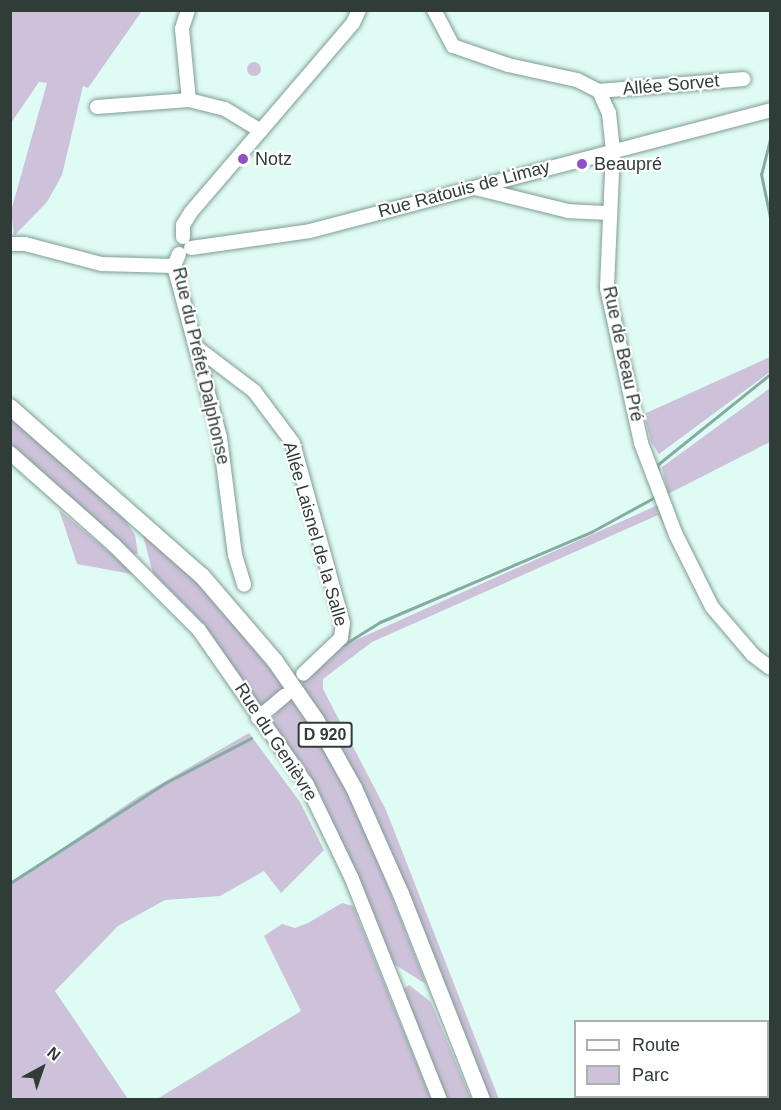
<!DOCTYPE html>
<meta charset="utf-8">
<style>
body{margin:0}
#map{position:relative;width:781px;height:1110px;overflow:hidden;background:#dffcf4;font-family:Helvetica,sans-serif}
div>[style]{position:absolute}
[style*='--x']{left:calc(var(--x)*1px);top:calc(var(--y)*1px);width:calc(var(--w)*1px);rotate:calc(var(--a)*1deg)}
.green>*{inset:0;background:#cdc2da}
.round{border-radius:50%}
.stream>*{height:3px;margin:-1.5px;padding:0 1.5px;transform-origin:1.5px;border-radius:1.5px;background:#86aca2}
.roads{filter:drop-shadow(0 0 2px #809c94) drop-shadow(0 0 2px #809c94)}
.minor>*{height:14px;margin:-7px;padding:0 7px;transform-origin:7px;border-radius:7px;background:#fff}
.major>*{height:16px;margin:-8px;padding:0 8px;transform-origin:8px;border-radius:8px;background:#fff}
.dots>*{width:16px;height:16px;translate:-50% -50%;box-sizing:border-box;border:3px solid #fff;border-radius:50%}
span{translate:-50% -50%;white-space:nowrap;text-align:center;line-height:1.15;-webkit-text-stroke:4.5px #fff;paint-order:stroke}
.shield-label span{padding:2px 4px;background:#fff;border:2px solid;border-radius:4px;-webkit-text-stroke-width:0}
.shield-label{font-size:16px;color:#303c38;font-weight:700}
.street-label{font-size:18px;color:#303c38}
.poi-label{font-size:18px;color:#303c38}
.left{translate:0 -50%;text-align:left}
.frame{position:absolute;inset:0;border:12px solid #303c38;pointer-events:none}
.legend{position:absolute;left:574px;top:1020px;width:195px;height:78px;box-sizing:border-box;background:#fff;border:2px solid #acb1af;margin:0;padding:8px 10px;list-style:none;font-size:18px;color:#303c38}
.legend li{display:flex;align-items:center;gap:12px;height:30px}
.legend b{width:30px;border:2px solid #acb1af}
.north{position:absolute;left:12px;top:1038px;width:60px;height:60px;-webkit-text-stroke:4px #fff;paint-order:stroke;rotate:40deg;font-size:16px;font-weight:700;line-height:24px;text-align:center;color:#303c38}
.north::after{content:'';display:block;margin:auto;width:21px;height:27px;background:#303c38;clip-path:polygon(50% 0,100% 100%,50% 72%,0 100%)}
</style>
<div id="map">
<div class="green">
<div style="clip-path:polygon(11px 10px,142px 11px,88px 88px,83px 86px,62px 175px,47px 202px,14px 236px,11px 211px,47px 83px,39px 82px,11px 123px)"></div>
<div class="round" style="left:247px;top:62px;width:14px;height:14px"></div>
<div style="clip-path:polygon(770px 357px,770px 372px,659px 454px,651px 442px,644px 414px)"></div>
<div style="clip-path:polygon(770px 388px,770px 442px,668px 494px,662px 467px)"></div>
<div style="clip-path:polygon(11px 414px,122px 515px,135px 535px,138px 554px,130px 554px,11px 449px)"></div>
<div style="clip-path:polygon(658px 505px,667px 529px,658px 515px,372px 642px,323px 679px,323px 689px,386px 810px,499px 1099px,489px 1099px,301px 684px,330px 651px,343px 607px,351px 632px,349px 643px)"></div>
<div style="clip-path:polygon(59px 510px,137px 575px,77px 564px)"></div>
<div style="clip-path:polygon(142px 531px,196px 577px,287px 688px,263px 707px,254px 702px,221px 650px,153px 574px)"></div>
<div style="clip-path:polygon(293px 696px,338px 772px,362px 820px,426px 984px,392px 963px,270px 720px)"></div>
<div style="clip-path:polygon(249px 733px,300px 802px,324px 850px,281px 893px,264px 871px,220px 896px,165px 900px,118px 926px,55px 991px,128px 1099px,11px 1099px,11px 883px,138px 797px)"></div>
<div style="clip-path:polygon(342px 903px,353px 906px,431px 1099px,157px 1099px,301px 1011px,264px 936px,282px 924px,295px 928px,308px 923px)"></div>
<div style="clip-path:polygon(409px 985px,431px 1002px,471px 1099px,444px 1099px,400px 991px)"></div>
</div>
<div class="stream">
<div style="--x:770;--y:139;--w:36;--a:104"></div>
<div style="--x:761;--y:174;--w:44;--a:78.2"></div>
<div style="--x:658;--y:469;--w:4;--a:-104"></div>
<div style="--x:657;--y:465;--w:145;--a:-38.8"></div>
<div style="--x:343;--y:645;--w:44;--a:-31.9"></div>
<div style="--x:380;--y:622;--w:229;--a:-23.1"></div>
<div style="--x:591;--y:532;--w:73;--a:-28.7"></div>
<div style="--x:10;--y:883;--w:184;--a:-32.8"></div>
<div style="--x:165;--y:783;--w:97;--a:-27.6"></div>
</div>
<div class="roads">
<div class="minor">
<div style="--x:188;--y:10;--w:20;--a:108"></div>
<div style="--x:182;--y:29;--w:71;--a:84.4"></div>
<div style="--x:434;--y:10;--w:41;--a:62.2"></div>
<div style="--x:453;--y:46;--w:58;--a:19.1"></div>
<div style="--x:508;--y:65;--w:71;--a:12.3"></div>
<div style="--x:577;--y:80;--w:25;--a:27"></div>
<div style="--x:599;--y:91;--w:24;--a:66"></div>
<div style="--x:609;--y:113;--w:37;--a:84"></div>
<div style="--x:613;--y:150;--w:138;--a:92.5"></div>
<div style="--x:607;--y:288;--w:159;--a:77.6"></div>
<div style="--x:641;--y:443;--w:98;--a:69.2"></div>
<div style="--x:676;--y:535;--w:80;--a:63.4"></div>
<div style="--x:712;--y:607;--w:63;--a:49.5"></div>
<div style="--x:753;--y:655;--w:21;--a:37"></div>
<div style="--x:599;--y:91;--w:145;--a:-4.7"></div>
<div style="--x:97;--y:107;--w:92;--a:-4.4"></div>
<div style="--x:189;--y:100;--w:37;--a:14"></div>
<div style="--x:225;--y:109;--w:42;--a:31.4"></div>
<div style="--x:475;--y:188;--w:96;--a:13.9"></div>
<div style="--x:568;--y:211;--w:40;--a:2.9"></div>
<div style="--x:183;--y:237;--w:12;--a:-90"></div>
<div style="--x:183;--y:225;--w:15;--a:-58"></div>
<div style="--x:191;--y:212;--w:249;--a:-49.4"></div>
<div style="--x:353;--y:23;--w:14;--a:-65"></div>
<div style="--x:10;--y:244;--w:15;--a:0"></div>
<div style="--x:25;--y:244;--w:79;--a:14.7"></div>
<div style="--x:101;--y:264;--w:73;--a:1.6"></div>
<div style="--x:191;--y:248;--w:120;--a:-8.1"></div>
<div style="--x:310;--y:231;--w:476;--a:-14.7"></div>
<div style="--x:179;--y:254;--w:13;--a:113"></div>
<div style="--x:174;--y:266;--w:178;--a:75"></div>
<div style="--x:220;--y:438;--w:118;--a:82.7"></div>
<div style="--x:235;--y:555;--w:31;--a:73"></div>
<div style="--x:196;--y:347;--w:73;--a:37.2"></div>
<div style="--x:254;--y:391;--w:65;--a:53.1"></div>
<div style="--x:293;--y:443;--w:187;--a:74.5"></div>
<div style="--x:343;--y:623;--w:15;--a:98"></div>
<div style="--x:341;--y:638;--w:52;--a:136.5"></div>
<div style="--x:10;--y:453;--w:139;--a:41.5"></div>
<div style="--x:114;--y:545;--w:120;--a:45"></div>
<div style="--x:199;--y:630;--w:189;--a:55.1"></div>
<div style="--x:307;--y:785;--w:104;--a:64.4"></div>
<div style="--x:352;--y:879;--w:238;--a:68.3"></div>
<div style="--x:258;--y:718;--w:35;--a:-40"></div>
</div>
<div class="major">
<div style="--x:10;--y:407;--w:256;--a:41.4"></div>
<div style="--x:202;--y:576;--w:112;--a:49.3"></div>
<div style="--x:275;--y:661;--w:72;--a:55.2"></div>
<div style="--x:316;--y:720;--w:78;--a:60.8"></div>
<div style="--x:354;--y:788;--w:116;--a:66.1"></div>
<div style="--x:401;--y:894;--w:221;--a:68.5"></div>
</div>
</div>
<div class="dots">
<div style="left:243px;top:159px;background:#8f51c7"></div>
<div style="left:582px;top:164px;background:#8f51c7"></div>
</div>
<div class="shield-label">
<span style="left:325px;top:735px">D 920</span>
</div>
<div class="street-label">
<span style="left:671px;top:85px;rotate:-5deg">Allée Sorvet</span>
<span style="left:464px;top:189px;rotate:-15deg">Rue Ratouis de Limay</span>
<span style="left:623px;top:354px;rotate:78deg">Rue de Beau Pré</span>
<span style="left:201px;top:366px;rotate:77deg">Rue du Préfet Dalphonse</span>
<span style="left:315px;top:534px;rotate:74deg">Allée Laisnel de la Salle</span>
<span style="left:276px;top:742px;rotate:57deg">Rue du Genièvre</span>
</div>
<div class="poi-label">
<span class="left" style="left:255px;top:159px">Notz</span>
<span class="left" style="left:594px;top:164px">Beaupré</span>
</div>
<div class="frame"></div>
<ul class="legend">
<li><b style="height:8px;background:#fff"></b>Route</li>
<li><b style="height:16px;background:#cdc2da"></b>Parc</li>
</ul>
<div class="north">N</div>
</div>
